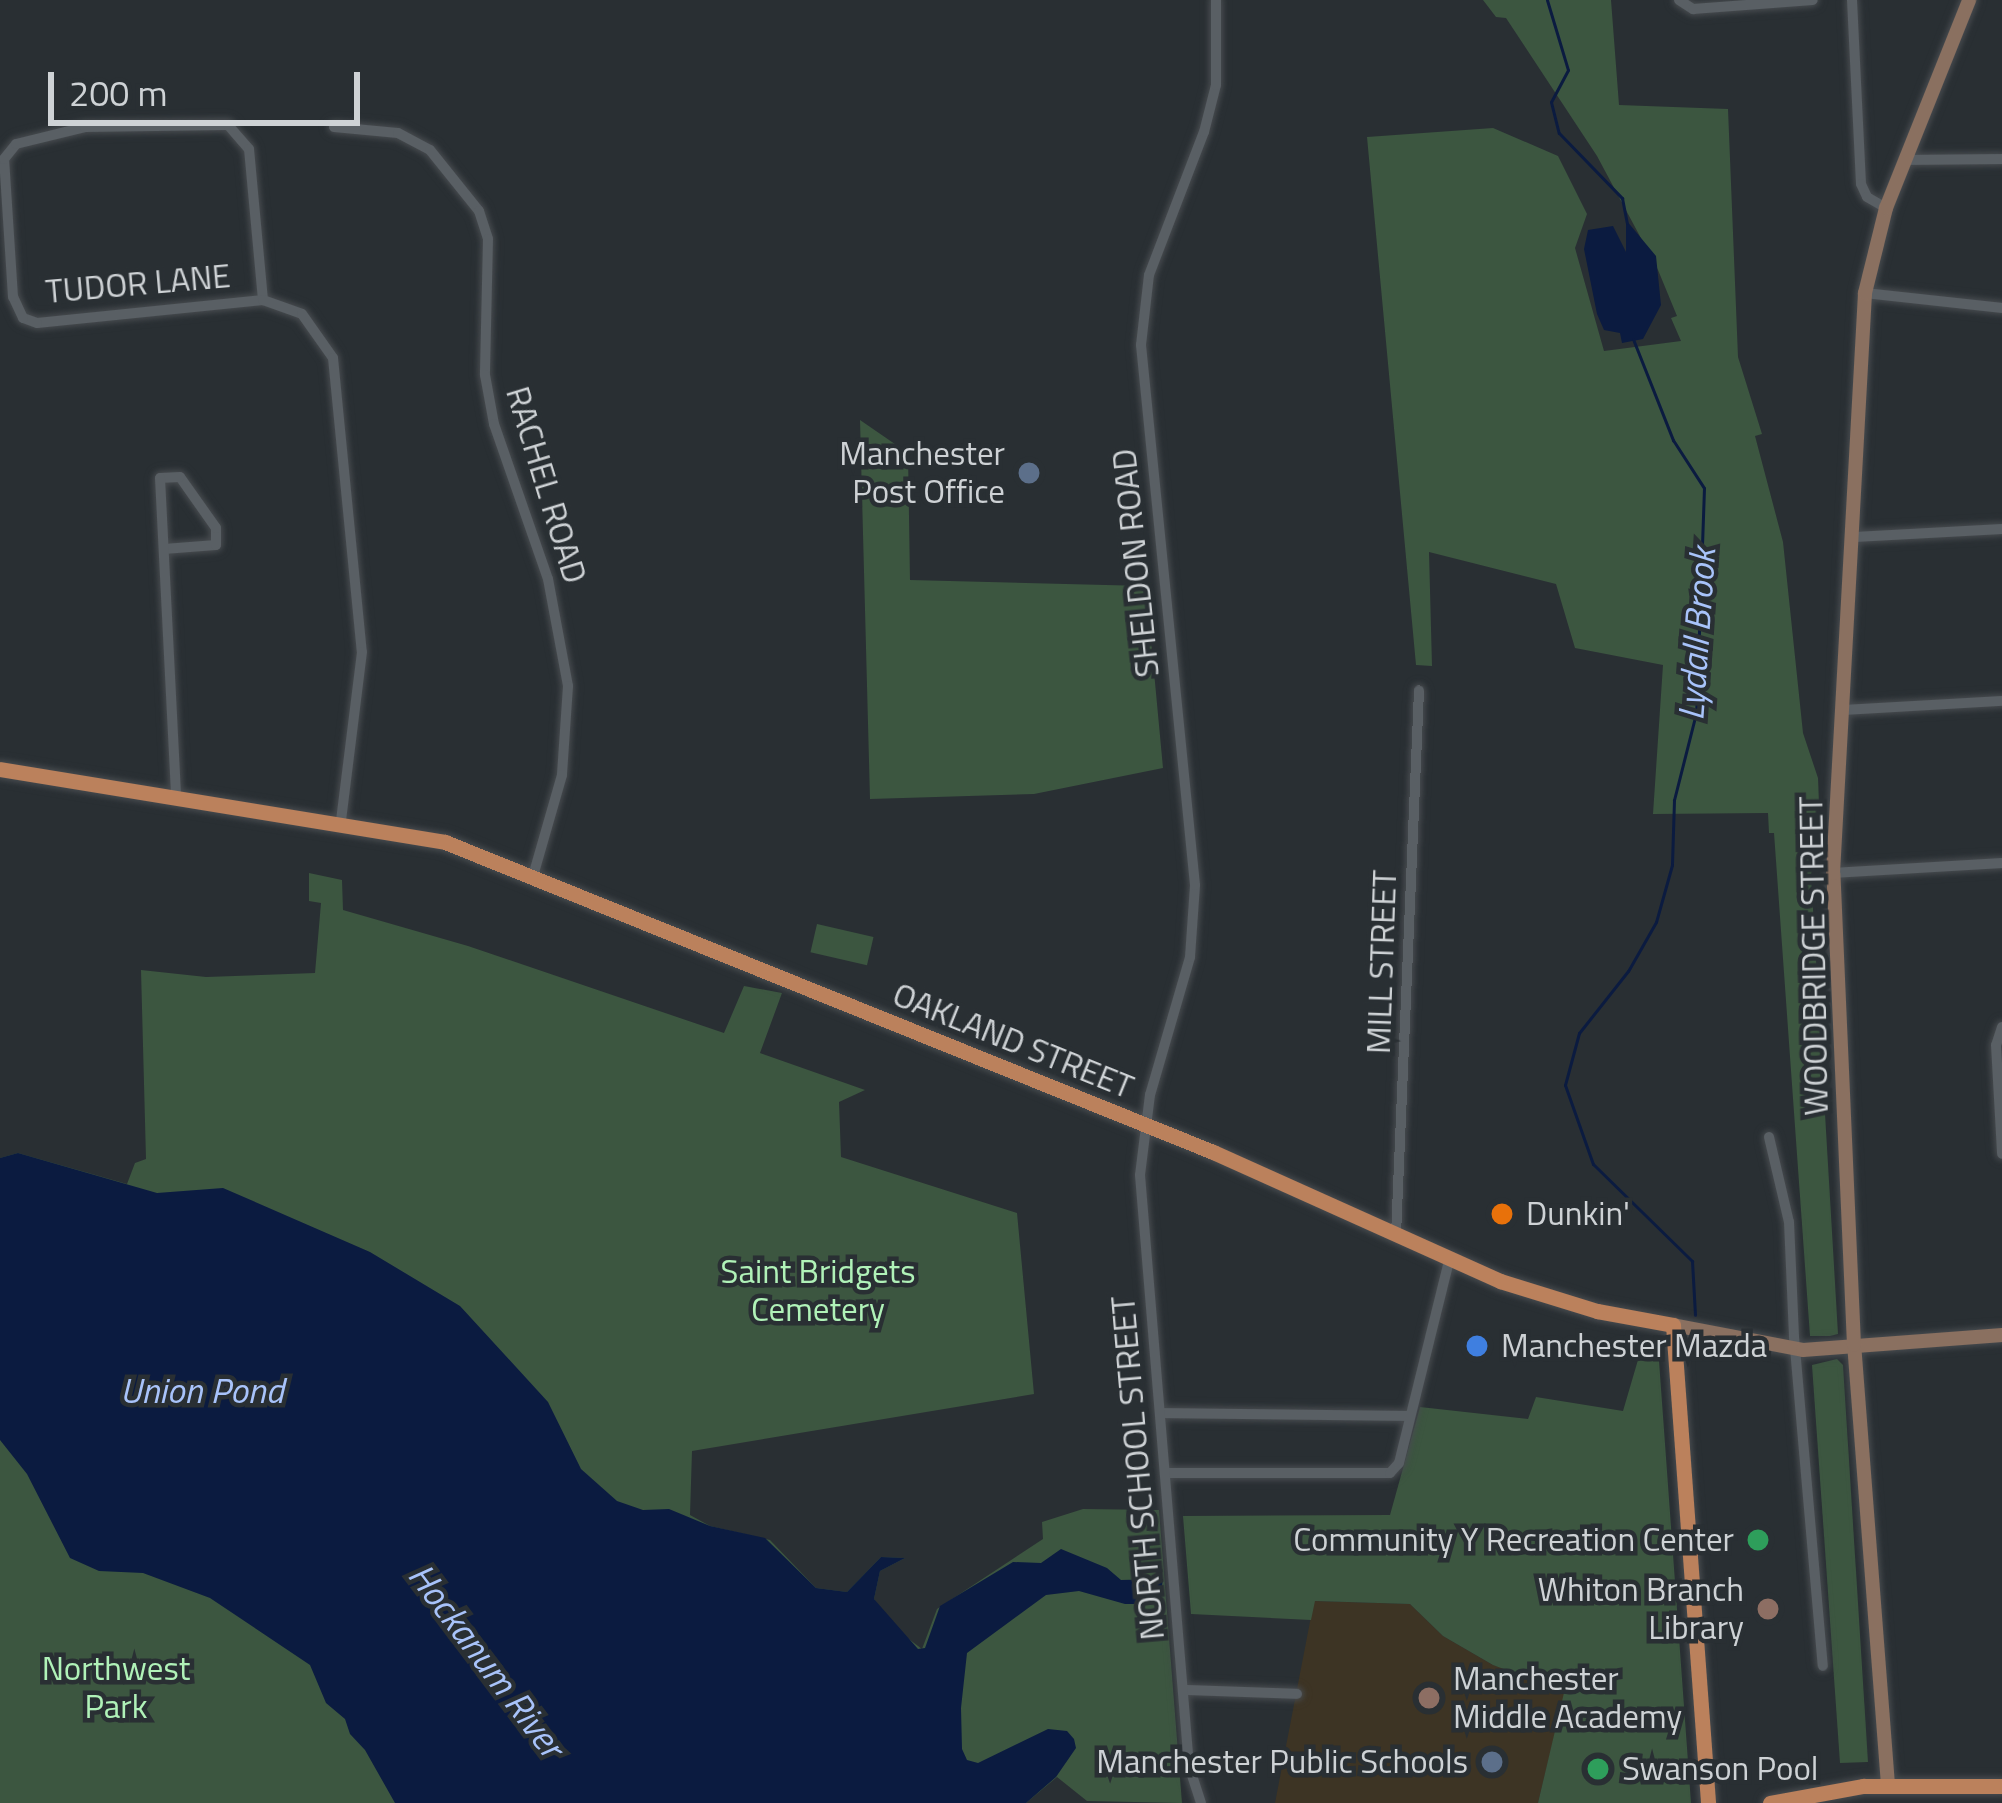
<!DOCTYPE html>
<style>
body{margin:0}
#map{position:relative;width:2002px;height:1803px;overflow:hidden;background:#292f33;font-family:"Titillium Web",sans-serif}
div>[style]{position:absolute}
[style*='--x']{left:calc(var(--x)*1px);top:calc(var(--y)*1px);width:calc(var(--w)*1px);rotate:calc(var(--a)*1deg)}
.education>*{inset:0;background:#3d3424}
.green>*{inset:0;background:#3c5640;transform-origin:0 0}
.water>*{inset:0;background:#0b1b40}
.stream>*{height:3px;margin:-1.5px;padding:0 1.5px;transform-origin:1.5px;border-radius:1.5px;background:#0b1b40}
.roads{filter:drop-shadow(0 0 3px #474b4f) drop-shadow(0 0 3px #474b4f)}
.street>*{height:10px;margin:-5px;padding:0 5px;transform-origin:5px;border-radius:5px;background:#595f64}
.secondary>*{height:14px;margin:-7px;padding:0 7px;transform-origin:7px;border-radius:7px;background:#8a7060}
.primary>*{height:15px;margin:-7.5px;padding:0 7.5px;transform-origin:7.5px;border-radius:7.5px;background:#bb815c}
.dots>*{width:33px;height:33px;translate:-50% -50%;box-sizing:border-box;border:6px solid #292f33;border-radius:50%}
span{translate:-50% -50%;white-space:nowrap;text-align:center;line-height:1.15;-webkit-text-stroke:9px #292f33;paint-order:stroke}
.street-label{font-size:33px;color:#ced2d5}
.poi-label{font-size:33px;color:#ced2d5}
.right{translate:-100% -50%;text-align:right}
.left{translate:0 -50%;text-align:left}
.park-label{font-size:33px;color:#b0f2b8}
.water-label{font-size:36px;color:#a8c3fa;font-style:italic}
.scale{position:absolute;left:48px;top:72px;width:312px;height:54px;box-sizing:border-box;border:6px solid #ced2d5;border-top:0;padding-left:15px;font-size:36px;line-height:42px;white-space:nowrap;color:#ced2d5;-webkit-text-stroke:9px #292f33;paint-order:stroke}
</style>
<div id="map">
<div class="education">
<div style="clip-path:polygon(1314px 1601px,1410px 1604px,1443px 1636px,1493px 1665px,1539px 1679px,1568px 1680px,1538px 1803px,1275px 1803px)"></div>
</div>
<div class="green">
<div style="clip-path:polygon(1483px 0,1611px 0,1619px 105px,1728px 109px,1738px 357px,1762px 434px,1755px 436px,1783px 542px,1803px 733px,1818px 778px,1820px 827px,1811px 875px,1838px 1334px,1830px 1336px,1810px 1336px,1774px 833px,1769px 833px,1768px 813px,1653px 814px,1663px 665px,1575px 648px,1556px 584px,1429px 552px,1432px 666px,1416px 665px,1367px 137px,1493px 128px,1558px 156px,1587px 214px,1575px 248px,1604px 351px,1681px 341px,1671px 318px,1677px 316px,1658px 270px,1597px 156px,1506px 18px,1496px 17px)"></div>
<div style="clip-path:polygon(860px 420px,908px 453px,910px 580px,1146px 586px,1163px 768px,1034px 794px,870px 799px)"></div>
<div style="clip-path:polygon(309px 873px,342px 880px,343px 910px,468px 946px,724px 1033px,744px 986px,782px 993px,760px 1053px,865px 1090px,839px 1102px,841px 1157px,1017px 1213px,1034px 1394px,692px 1451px,690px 1515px,710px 1526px,770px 1540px,816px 1588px,847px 1592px,881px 1557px,905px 1558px,880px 1571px,874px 1599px,893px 1627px,922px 1649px,937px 1609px,1043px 1539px,1042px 1522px,1083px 1509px,1159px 1510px,1182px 1803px,1087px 1801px,1057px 1777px,1026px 1803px,0 1803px,0 1158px,18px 1153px,127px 1184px,135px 1163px,146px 1159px,141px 970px,206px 977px,315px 973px,321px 903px,309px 901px)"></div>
<div style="left:817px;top:924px;width:58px;height:29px;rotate:13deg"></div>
<div style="clip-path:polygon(1645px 1336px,1658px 1347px,1691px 1803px,1538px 1803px,1567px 1680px,1525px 1677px,1493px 1665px,1443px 1636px,1410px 1604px,1315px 1601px,1311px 1620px,1191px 1614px,1183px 1516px,1390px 1515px,1420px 1407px,1528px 1419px,1536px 1397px,1623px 1411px)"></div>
<div style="clip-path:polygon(1837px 1359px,1843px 1365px,1868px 1762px,1840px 1763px,1812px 1365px)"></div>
</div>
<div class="water">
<div style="clip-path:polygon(1626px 220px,1656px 256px,1661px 305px,1643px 339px,1622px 343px,1620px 333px,1604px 330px,1597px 314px,1584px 249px,1588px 230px,1613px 226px,1626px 252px)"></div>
<div style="clip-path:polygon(18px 1153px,157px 1193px,223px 1188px,370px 1252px,460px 1306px,548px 1402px,581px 1469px,617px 1501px,643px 1510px,669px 1509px,710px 1526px,765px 1538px,816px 1588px,847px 1592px,881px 1557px,905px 1558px,880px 1571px,874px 1599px,918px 1649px,925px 1648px,940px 1606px,1013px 1562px,1041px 1563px,1061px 1549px,1107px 1568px,1121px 1580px,1163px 1579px,1159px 1604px,1125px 1604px,1079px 1591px,1046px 1595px,967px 1653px,961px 1708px,962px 1749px,967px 1760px,978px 1763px,1048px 1729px,1067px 1731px,1074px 1739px,1076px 1748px,1056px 1777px,1026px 1803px,395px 1803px,365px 1750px,350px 1734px,345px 1719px,326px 1703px,310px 1665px,210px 1598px,143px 1573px,99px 1571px,70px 1558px,27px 1474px,0 1440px,0 1158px)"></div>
</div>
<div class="stream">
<div style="--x:1547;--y:0;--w:73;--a:73.3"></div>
<div style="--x:1568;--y:70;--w:36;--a:118"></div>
<div style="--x:1551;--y:102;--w:32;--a:76"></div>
<div style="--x:1559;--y:133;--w:91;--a:45.9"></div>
<div style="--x:1622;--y:198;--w:25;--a:79"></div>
<div style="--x:1633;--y:339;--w:109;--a:68.4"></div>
<div style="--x:1673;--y:440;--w:57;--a:57.1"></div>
<div style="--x:1704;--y:488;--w:225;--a:92"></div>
<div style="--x:1696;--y:713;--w:90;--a:104.2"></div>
<div style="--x:1674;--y:800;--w:65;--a:91.8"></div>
<div style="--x:1672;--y:865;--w:59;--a:105.7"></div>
<div style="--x:1656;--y:922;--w:56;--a:119.7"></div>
<div style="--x:1628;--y:971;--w:79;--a:128.3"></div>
<div style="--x:1579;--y:1033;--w:54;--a:105.1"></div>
<div style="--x:1565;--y:1085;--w:84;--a:70.5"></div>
<div style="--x:1593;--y:1164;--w:139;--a:44.4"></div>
<div style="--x:1692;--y:1261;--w:54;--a:86.8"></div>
</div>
<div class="roads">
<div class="street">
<div style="--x:1679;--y:0;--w:17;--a:33"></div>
<div style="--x:1693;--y:9;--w:120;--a:-4.3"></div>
<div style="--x:1852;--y:0;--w:184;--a:87.2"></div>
<div style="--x:1861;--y:184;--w:14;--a:65"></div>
<div style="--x:1867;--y:197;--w:22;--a:30"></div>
<div style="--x:334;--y:127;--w:64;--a:5.4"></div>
<div style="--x:398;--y:133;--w:36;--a:28"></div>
<div style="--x:430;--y:150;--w:78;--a:51.2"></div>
<div style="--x:479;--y:211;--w:29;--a:72"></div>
<div style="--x:488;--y:239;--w:136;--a:91.3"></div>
<div style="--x:485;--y:375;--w:50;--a:79.6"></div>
<div style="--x:494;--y:424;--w:164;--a:70.8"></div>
<div style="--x:548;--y:579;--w:109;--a:79.4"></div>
<div style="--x:568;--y:686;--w:89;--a:93.9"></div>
<div style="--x:562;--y:775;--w:105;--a:106"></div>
<div style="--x:1905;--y:160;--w:97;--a:-0.6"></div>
<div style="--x:1865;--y:293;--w:138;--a:6.2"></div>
<div style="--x:263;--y:300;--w:227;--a:174.2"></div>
<div style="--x:37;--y:323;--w:15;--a:-160"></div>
<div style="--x:23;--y:318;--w:23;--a:-115"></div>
<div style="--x:13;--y:297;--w:138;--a:-93.7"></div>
<div style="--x:4;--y:159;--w:19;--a:-51"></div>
<div style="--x:16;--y:144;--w:71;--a:-13.8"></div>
<div style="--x:85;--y:127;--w:143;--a:-0.8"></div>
<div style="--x:228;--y:125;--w:32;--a:49"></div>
<div style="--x:249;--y:149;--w:152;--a:84.7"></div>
<div style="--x:263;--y:300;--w:41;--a:19.7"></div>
<div style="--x:302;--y:314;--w:54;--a:54.8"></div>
<div style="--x:333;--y:358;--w:295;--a:84.4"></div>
<div style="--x:362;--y:652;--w:170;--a:97.1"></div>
<div style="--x:1855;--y:537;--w:147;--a:-3.1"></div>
<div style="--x:164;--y:549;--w:52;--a:-4.4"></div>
<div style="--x:216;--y:545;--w:17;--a:-90"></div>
<div style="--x:216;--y:528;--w:62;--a:-125.2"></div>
<div style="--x:180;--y:477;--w:20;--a:177"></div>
<div style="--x:160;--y:478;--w:319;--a:87.1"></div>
<div style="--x:1844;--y:710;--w:158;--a:-3.3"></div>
<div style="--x:1833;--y:873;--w:169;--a:-3.4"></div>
<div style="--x:2002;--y:1027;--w:19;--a:108"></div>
<div style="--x:1996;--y:1045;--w:109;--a:86.8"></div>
<div style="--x:1769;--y:1137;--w:87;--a:76.8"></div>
<div style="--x:1789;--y:1222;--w:115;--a:87.5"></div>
<div style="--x:1794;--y:1337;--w:330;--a:85"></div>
<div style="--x:1396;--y:1235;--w:545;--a:-87.58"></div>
<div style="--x:1161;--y:1413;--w:247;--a:0.7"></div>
<div style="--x:1166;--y:1473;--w:224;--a:0"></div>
<div style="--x:1390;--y:1473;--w:13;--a:-48"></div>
<div style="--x:1399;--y:1463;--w:208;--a:-76.1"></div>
<div style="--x:1185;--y:1690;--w:112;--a:2"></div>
<div style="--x:1201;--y:1803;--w:39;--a:-108"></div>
<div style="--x:1189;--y:1766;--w:593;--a:-94.74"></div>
<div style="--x:1140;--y:1175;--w:81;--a:-82.9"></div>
<div style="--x:1150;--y:1095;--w:144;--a:-73.8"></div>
<div style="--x:1190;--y:957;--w:72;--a:-86"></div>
<div style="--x:1195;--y:885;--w:543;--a:-95.71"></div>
<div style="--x:1141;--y:345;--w:70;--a:-83.5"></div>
<div style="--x:1149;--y:275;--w:153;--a:-69"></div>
<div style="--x:1204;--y:132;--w:49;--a:-75.7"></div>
<div style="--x:1216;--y:85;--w:85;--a:-90"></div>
</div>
<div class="secondary">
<div style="--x:1673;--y:1325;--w:132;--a:10.9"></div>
<div style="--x:1803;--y:1350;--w:200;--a:-4.3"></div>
<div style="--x:1888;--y:1785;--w:441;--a:-94.4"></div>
<div style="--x:1854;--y:1345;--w:472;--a:-92.5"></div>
<div style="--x:1833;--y:873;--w:581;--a:-86.84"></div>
<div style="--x:1865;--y:293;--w:88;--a:-76.1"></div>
<div style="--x:1886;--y:208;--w:224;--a:-68.2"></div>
</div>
<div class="primary">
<div style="--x:0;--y:769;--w:451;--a:9.3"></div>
<div style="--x:445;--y:842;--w:828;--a:21.98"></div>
<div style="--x:1213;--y:1152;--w:315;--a:24.2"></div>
<div style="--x:1500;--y:1281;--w:102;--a:17.2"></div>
<div style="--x:1597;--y:1311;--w:77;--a:10.4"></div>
<div style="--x:1673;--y:1325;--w:479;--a:85.8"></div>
<div style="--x:1770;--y:1803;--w:95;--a:-10.4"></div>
<div style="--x:1863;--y:1786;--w:139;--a:0"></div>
</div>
</div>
<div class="dots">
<div style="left:1029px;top:473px;background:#5c6f8a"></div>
<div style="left:1502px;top:1214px;background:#e8710a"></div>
<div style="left:1477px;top:1346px;background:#3f7fe0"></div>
<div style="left:1758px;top:1540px;background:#2e9e5b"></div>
<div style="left:1768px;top:1609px;background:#8d6e63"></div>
<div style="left:1429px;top:1698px;background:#8d6e63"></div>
<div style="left:1492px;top:1762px;background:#5c6f8a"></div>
<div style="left:1598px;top:1769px;background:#2e9e5b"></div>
</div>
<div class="street-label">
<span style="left:138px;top:284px;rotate:-5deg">TUDOR LANE</span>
<span style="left:546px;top:485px;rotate:73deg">RACHEL ROAD</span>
<span style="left:1136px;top:563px;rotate:-96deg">SHELDON ROAD</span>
<span style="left:1814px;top:956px;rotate:-91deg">WOODBRIDGE STREET</span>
<span style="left:1382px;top:962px;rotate:-88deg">MILL STREET</span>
<span style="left:1013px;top:1041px;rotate:22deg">OAKLAND STREET</span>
<span style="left:1138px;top:1468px;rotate:-95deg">NORTH SCHOOL STREET</span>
</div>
<div class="poi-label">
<span class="right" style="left:1005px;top:473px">Manchester<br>Post Office</span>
<span class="left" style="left:1526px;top:1214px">Dunkin'</span>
<span class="left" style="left:1501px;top:1346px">Manchester Mazda</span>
<span class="right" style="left:1734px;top:1540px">Community Y Recreation Center</span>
<span class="right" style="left:1744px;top:1609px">Whiton Branch<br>Library</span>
<span class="left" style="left:1453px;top:1698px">Manchester<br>Middle Academy</span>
<span class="right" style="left:1468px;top:1762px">Manchester Public Schools</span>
<span class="left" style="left:1622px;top:1769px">Swanson Pool</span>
</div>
<div class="park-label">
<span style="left:818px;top:1291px">Saint Bridgets<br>Cemetery</span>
<span style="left:116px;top:1688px">Northwest<br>Park</span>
</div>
<div class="water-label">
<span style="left:1696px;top:634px;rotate:-86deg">Lydall Brook</span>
<span style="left:202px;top:1390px">Union Pond</span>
<span style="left:487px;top:1660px;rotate:53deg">Hockanum River</span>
</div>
<div class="scale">200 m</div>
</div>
